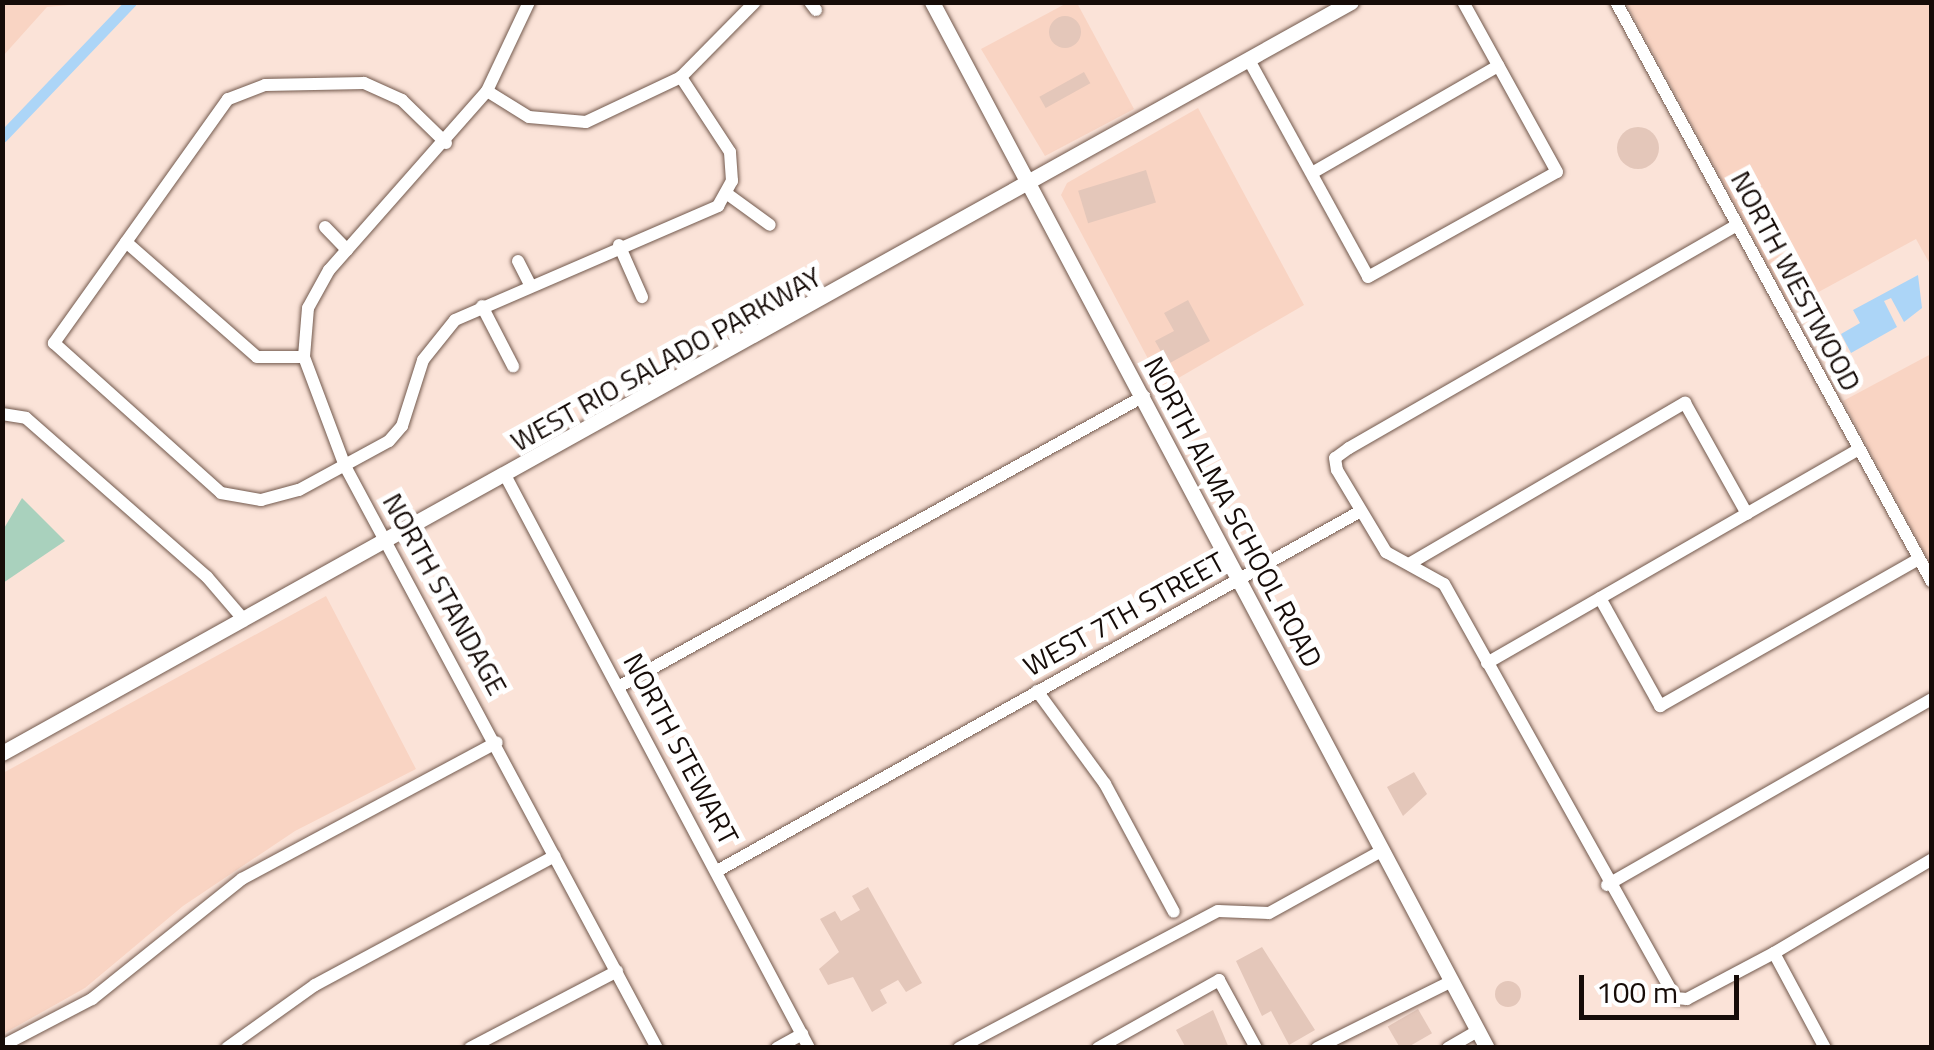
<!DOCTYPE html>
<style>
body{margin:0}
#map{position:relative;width:1934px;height:1050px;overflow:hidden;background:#fbe3d8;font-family:"Titillium Web",sans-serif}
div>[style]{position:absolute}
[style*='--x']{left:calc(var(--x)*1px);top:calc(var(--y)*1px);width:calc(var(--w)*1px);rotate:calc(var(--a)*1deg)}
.built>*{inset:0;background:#f9d4c3}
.green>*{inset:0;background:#a9d1bd}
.water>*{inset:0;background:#acd5f7}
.canal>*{height:11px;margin:-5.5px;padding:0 5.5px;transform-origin:5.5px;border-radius:5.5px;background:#acd5f7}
.building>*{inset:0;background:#e4c7ba;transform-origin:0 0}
.round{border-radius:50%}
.roads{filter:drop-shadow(0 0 2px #72594d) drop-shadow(0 0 2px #72594d)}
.minor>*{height:12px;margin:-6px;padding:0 6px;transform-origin:6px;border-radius:6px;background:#fff}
.major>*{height:15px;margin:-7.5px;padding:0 7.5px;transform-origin:7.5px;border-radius:7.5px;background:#fff}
span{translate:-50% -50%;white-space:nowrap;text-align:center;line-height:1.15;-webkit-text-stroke:10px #fff;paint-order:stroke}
.street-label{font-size:28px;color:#160c08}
.frame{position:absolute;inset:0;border:5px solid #160c08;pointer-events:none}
.scale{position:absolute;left:1579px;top:975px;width:160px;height:45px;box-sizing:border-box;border:5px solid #160c08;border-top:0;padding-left:12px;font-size:30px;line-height:35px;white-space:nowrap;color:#160c08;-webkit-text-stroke:8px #fff;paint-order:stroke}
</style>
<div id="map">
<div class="built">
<div style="clip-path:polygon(3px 2px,92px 2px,92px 3px,47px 7px,3px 56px)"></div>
<div style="clip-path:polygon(1067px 3px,1077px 3px,1134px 109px,1045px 156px,981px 49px)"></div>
<div style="clip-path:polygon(1626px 3px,1931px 3px,1931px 266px,1916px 239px,1791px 307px)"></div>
<div style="clip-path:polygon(1198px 108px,1304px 305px,1163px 387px,1061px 195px,1067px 183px)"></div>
<div style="clip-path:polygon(1931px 354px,1931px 565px,1843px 401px)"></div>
<div style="clip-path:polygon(326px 596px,416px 769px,295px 831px,183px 906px,85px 988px,3px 1034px,3px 773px)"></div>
</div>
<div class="green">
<div style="clip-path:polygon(22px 498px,65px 541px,3px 583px,3px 530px)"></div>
</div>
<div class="water">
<div style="clip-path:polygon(1918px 275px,1922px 308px,1904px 322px,1891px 298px,1884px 301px,1897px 327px,1851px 353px,1841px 334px,1860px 323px,1853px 310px)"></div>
</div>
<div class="canal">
<div style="--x:2;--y:137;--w:187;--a:-46.3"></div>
</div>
<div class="building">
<div class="round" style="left:1049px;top:16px;width:32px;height:32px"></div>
<div style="left:1084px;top:72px;width:13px;height:51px;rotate:61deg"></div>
<div class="round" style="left:1617px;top:127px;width:42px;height:42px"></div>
<div style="left:1146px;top:170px;width:34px;height:71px;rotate:73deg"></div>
<div style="clip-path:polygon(1188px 300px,1210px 341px,1168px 364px,1155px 341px,1174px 331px,1164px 313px)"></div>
<div style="clip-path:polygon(1414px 772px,1427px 794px,1403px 816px,1387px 787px)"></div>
<div style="clip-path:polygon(868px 887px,922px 983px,906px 992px,898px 980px,880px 990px,887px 1003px,872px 1012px,853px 977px,828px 985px,819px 969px,839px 952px,820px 919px,835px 911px,841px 921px,860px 910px,852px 896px)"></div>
<div style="clip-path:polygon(1262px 947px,1315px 1030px,1289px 1045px,1271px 1011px,1262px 1016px,1236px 961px)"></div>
<div class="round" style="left:1495px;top:981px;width:26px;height:26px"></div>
<div style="left:1418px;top:1009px;width:28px;height:35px;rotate:60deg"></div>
<div style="clip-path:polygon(1213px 1010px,1229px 1048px,1186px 1048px,1176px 1030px)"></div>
</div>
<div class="roads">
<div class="minor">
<div style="--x:529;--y:2;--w:98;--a:115.3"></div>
<div style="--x:487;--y:91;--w:239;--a:131.4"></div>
<div style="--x:329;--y:270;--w:43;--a:118.9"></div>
<div style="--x:308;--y:308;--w:49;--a:94.7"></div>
<div style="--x:304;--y:357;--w:116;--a:69.4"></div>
<div style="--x:345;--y:466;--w:660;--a:61.81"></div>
<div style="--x:810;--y:2;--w:10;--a:53"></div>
<div style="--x:1616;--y:2;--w:660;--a:61.42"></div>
<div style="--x:1250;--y:62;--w:245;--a:61.2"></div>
<div style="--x:1368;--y:277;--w:216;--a:-29.1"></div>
<div style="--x:1557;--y:172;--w:194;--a:-118.9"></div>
<div style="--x:487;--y:91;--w:49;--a:31.8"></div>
<div style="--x:529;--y:117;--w:57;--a:5"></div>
<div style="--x:586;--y:122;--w:105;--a:-25.3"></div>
<div style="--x:681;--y:77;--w:105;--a:-45.4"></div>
<div style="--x:446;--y:143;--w:62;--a:-135.7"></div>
<div style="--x:402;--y:100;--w:42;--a:-155.9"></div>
<div style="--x:364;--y:83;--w:99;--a:178.8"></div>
<div style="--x:265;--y:85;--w:40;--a:159"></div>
<div style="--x:228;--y:99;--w:300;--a:125.5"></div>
<div style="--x:54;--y:343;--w:224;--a:41.9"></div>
<div style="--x:221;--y:493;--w:41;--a:9.9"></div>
<div style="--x:261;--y:500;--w:39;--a:-15"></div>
<div style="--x:299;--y:490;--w:102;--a:-28.6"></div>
<div style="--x:389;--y:441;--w:20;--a:-49"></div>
<div style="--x:402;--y:426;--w:69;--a:-72.3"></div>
<div style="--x:423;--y:360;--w:51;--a:-51.3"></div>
<div style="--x:455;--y:320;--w:287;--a:-23.4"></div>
<div style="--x:718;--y:206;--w:29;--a:-61"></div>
<div style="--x:732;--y:181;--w:29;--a:-94"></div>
<div style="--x:730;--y:152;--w:90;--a:-123.2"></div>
<div style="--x:1312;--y:173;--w:215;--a:-29.9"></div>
<div style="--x:726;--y:193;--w:54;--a:36"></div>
<div style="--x:1737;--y:225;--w:448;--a:150.1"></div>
<div style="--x:1349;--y:448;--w:17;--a:144"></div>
<div style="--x:1335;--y:458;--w:12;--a:81"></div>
<div style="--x:1337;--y:470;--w:96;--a:59.1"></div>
<div style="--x:1386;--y:552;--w:66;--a:28.9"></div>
<div style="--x:1444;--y:584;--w:474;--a:60.8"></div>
<div style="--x:1675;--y:998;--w:12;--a:5"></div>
<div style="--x:1687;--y:999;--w:98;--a:-27.9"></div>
<div style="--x:1774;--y:953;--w:184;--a:-30.7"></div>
<div style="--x:325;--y:227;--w:32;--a:46"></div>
<div style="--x:126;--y:242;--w:174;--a:41.3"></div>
<div style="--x:257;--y:357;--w:47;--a:0"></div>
<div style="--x:619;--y:245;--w:57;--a:66.1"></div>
<div style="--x:518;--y:261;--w:25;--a:63"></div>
<div style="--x:482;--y:306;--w:68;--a:62.7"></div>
<div style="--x:2;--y:414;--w:24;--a:9"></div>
<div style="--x:26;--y:418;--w:241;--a:41.3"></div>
<div style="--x:207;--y:577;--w:57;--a:49.3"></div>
<div style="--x:505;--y:475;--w:649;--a:62.05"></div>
<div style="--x:1409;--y:564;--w:320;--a:-30.3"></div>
<div style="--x:1685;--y:403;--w:127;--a:60.8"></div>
<div style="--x:1600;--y:598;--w:124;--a:60.9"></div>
<div style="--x:1660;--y:706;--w:298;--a:-29.6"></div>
<div style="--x:1487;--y:663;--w:429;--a:-29.9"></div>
<div style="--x:620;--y:686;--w:599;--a:-28.96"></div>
<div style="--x:1037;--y:691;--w:115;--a:53.8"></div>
<div style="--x:1105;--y:784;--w:145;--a:61.7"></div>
<div style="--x:717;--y:871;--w:736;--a:-29.21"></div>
<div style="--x:1607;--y:885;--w:374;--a:-29.8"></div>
<div style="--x:1774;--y:953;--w:108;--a:61.8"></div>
<div style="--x:2;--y:1046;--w:102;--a:-27.6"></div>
<div style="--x:92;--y:999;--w:192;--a:-38.7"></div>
<div style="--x:242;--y:879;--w:289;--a:-28.2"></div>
<div style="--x:227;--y:1048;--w:108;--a:-35.6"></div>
<div style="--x:315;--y:985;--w:272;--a:-28.3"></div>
<div style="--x:470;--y:1048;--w:166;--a:-27.6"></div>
<div style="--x:777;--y:1048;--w:29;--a:-29"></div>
<div style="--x:959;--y:1048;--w:293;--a:-27.9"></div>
<div style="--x:1218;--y:911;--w:51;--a:2.2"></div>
<div style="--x:1269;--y:913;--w:130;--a:-28.9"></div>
<div style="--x:1098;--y:1048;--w:139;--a:-29.3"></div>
<div style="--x:1219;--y:980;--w:77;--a:61.4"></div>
<div style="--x:1317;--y:1048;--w:151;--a:-26.4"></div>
<div style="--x:1448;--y:1048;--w:34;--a:-30"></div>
</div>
<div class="major">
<div style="--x:932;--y:2;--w:1184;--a:62.05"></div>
<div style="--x:2;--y:753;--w:1544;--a:-29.11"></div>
</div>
</div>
<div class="street-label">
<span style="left:1796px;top:281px;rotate:62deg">NORTH WESTWOOD</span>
<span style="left:666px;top:359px;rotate:-29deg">WEST RIO SALADO PARKWAY</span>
<span style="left:1233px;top:512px;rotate:62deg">NORTH ALMA SCHOOL ROAD</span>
<span style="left:445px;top:594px;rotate:61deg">NORTH STANDAGE</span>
<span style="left:1124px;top:614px;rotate:-29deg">WEST 7TH STREET</span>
<span style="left:681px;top:749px;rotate:62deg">NORTH STEWART</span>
</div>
<div class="frame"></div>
<div class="scale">100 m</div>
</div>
